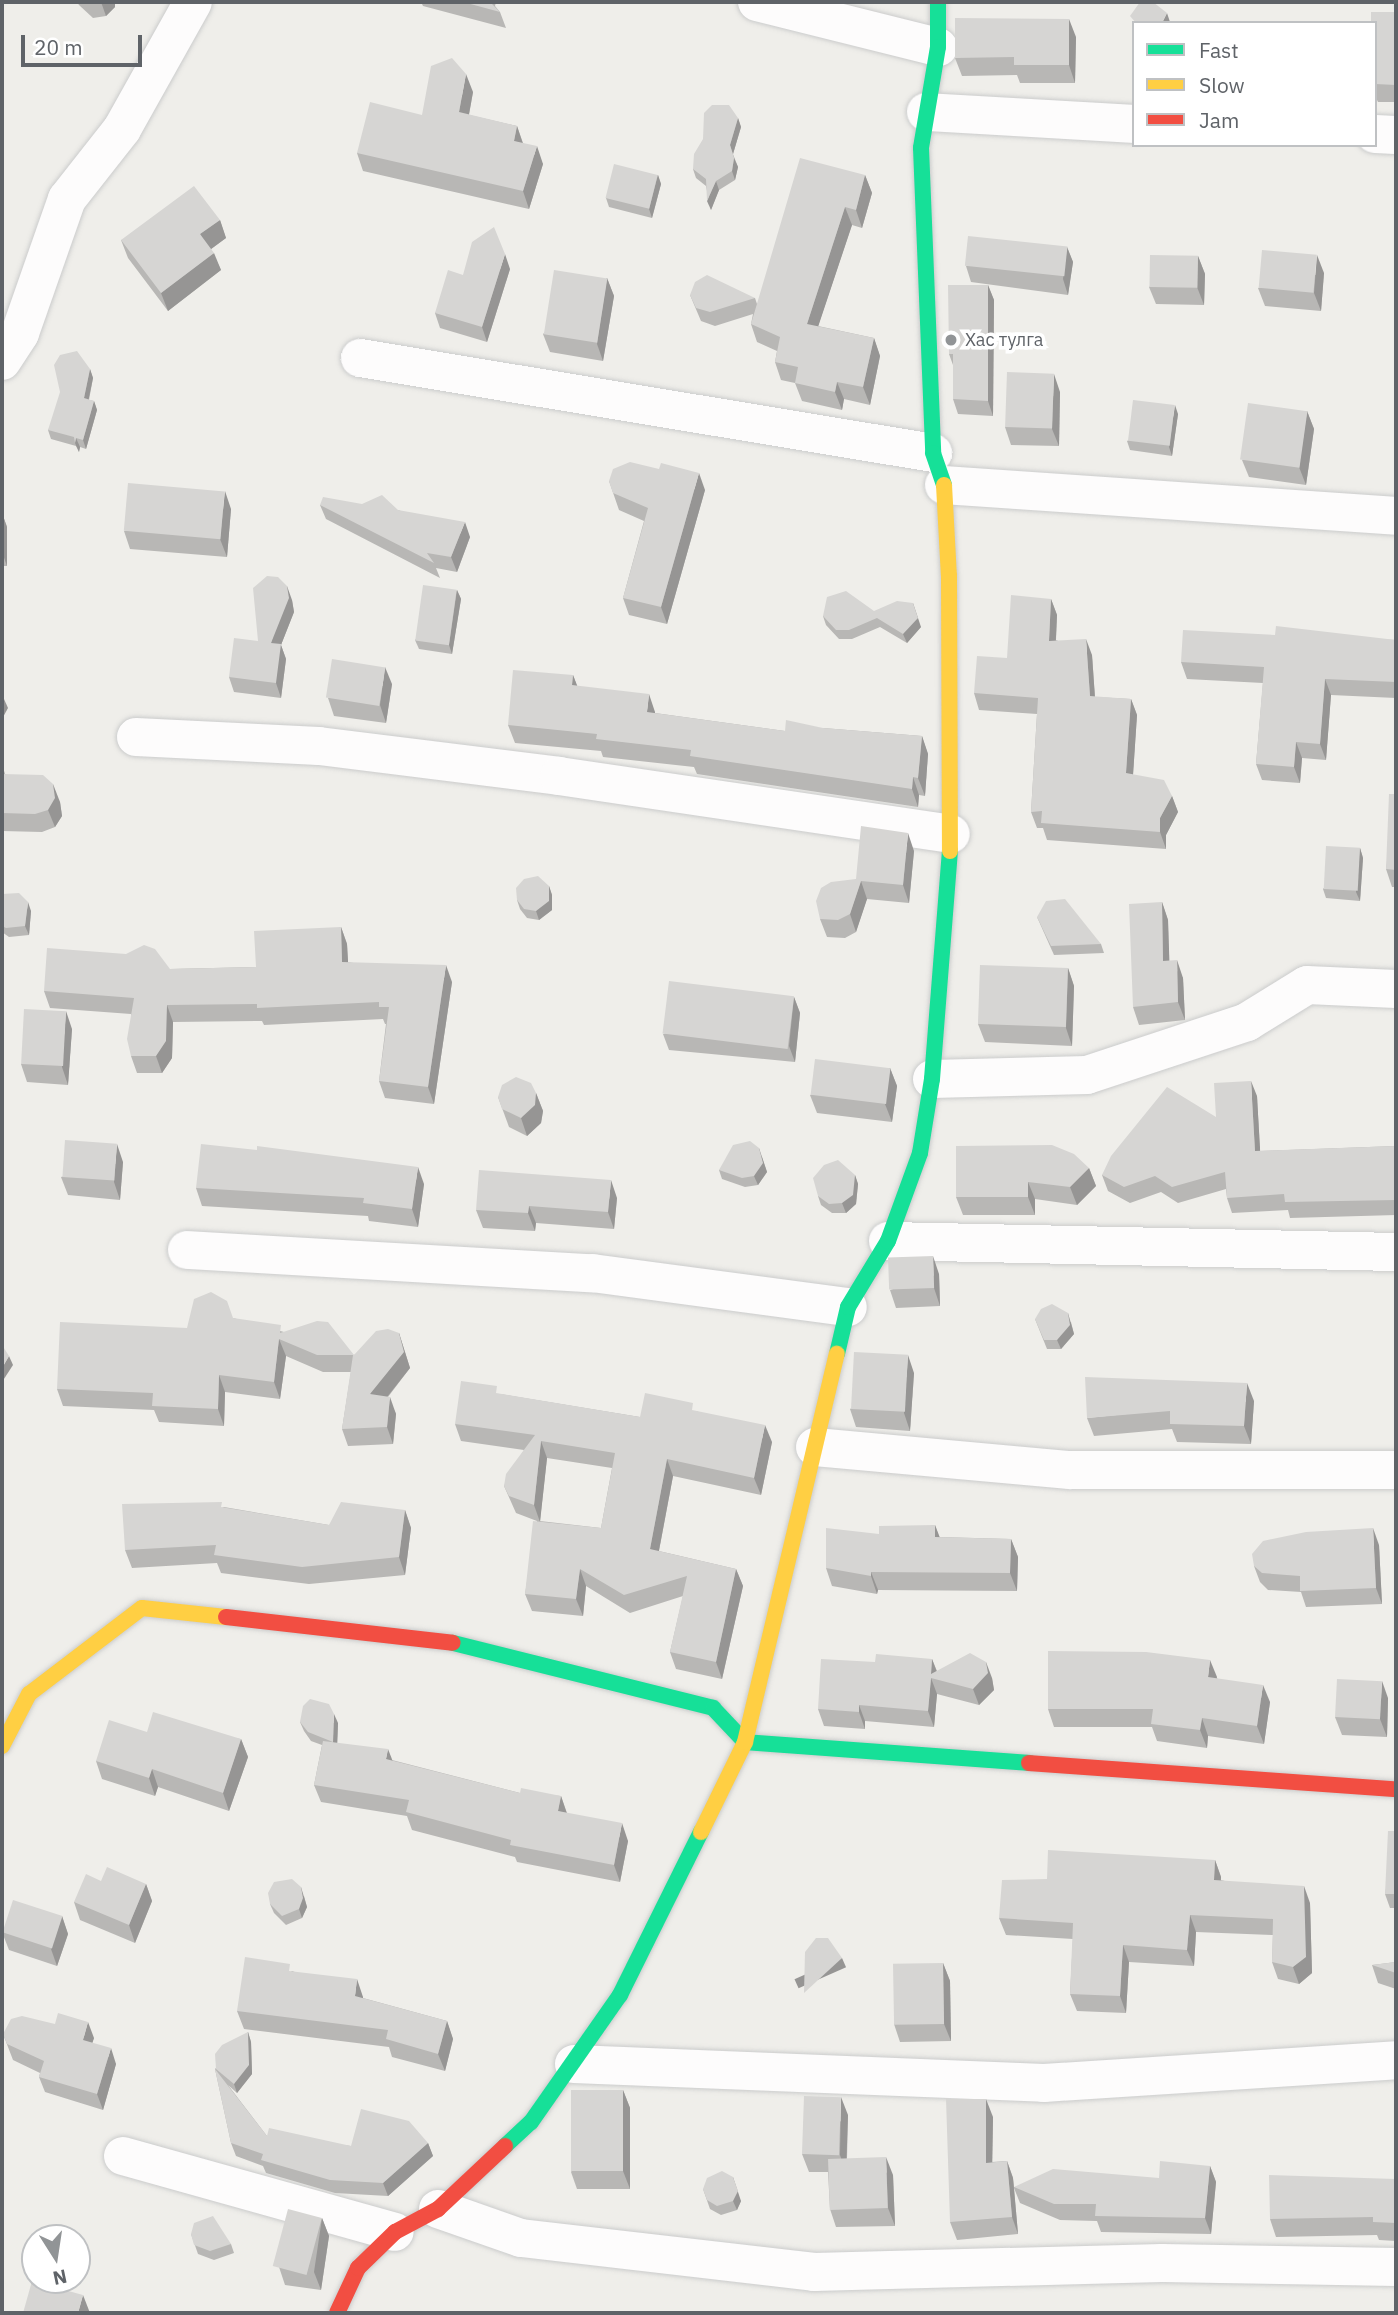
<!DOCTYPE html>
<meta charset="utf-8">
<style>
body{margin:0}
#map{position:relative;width:1398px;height:2315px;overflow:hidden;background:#efeeea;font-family:"IBM Plex Sans",sans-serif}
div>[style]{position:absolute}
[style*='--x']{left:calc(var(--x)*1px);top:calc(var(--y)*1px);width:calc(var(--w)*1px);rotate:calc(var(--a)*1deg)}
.roads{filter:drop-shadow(0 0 2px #cbcccc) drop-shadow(0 0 2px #cbcccc)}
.street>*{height:38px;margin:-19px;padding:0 19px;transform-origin:19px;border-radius:19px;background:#fdfcfc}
.fast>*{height:16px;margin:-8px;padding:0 8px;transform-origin:8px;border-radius:8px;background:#16e098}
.slow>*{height:16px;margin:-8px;padding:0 8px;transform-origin:8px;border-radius:8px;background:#ffcf43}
.jam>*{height:16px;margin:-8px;padding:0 8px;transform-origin:8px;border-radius:8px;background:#f24e42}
.wall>*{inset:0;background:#b8b7b5}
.shaded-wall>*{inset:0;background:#969594;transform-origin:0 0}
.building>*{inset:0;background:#d6d5d3;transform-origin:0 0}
.dots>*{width:19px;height:19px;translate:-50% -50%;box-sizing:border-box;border:4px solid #fff;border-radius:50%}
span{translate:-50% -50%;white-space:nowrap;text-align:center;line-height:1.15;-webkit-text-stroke:7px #fff;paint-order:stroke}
.poi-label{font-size:18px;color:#5f6368}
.left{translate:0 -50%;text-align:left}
.frame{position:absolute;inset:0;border:4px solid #5f6368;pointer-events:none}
.legend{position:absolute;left:1132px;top:21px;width:245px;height:126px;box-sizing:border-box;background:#fff;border:2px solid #bfc1c3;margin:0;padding:9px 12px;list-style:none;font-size:21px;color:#5f6368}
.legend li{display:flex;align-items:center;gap:14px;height:35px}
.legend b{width:35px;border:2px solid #bfc1c3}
.north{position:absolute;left:21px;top:2224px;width:70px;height:70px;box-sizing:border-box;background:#fff;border:2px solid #bfc1c3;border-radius:50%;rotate:168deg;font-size:19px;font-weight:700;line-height:28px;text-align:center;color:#5f6368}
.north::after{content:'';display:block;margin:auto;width:24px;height:32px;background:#919496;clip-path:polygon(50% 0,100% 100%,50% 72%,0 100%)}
.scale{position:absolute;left:21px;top:35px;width:121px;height:32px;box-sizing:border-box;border:4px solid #5f6368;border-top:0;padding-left:9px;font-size:21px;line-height:24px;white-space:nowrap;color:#5f6368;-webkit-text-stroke:5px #fff;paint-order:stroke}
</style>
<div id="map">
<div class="roads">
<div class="street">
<div style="--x:757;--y:2;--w:187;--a:14"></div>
<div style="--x:926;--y:112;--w:208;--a:3.3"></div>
<div style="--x:1375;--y:134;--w:21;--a:3"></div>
<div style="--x:360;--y:358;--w:581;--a:9.41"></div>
<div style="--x:2;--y:361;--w:33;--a:-57"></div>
<div style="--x:20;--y:333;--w:142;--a:-70.7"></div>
<div style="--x:67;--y:199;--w:89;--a:-51.8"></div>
<div style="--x:122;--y:129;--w:145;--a:-60.8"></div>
<div style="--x:944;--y:485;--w:453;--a:3.9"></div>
<div style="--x:136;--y:737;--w:183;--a:2.8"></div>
<div style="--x:319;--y:746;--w:242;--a:7.1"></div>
<div style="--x:559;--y:776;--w:396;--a:8.4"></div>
<div style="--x:932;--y:1079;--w:155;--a:-1.5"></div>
<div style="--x:1087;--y:1075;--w:169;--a:-18.3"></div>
<div style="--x:1247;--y:1022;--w:70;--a:-31.7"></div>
<div style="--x:1307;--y:985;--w:89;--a:2.6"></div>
<div style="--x:888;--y:1241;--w:508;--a:1.24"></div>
<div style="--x:187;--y:1250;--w:406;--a:3.3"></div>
<div style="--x:592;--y:1273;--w:258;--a:7.6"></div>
<div style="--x:815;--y:1447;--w:256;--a:5.2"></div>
<div style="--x:1070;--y:1470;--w:326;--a:0"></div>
<div style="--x:574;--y:2064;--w:470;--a:2.3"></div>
<div style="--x:1044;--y:2083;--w:353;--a:-3.7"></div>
<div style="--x:123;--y:2156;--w:282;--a:15.6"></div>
<div style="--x:438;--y:2209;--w:88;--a:19.3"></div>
<div style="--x:521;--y:2238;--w:295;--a:6.6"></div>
<div style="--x:814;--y:2272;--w:348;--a:-1.5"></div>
<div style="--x:1162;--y:2263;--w:234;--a:1"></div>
</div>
<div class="fast">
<div style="--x:938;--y:2;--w:45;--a:90"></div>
<div style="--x:938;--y:47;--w:102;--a:99.6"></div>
<div style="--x:921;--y:148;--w:305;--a:87.7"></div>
<div style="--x:933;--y:453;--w:34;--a:71"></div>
<div style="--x:837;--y:1354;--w:48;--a:-76.8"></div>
<div style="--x:848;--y:1307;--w:77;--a:-58.8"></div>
<div style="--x:888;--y:1241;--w:94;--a:-70"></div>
<div style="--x:920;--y:1153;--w:75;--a:-80.8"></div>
<div style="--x:932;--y:1079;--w:229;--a:-85.5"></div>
<div style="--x:453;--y:1643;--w:268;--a:14"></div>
<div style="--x:713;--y:1708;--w:47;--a:46.7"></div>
<div style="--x:745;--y:1742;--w:285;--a:4.2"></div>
<div style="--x:505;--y:2146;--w:35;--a:-43"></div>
<div style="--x:531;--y:2122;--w:155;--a:-55"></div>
<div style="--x:620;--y:1995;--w:182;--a:-63.6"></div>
</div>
<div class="slow">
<div style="--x:944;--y:485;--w:91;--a:86.9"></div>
<div style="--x:949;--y:576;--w:275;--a:89.8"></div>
<div style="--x:2;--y:1746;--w:59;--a:-62.6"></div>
<div style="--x:29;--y:1694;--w:142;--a:-37.3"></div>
<div style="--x:142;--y:1608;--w:84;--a:6.1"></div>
<div style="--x:701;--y:1832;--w:100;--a:-63.9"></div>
<div style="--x:745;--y:1742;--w:399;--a:-76.7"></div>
</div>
<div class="jam">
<div style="--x:226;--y:1617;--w:228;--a:6.5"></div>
<div style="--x:1029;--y:1763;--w:368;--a:4.1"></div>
<div style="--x:337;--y:2313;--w:50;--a:-65"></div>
<div style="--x:358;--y:2268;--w:52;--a:-44.2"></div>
<div style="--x:395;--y:2232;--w:49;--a:-28.1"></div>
<div style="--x:438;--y:2209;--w:92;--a:-43.2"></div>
</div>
</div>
<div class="wall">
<div style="clip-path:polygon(77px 2px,115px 2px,115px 7px,106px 16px,93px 18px,79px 5px)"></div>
<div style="clip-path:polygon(421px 2px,496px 2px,495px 6px,500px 12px,506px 28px,423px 6px)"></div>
<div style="clip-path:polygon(1396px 12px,1396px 102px,1378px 102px,1375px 96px,1375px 23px)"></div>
<div style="clip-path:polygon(1076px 37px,1075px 83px,1020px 83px,1017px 75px,962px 76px,955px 58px)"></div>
<div style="clip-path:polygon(473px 92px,469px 115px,517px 126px,523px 143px,543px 164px,529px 209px,363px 171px,357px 153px,422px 115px)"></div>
<div style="clip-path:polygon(738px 118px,741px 127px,733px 154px,738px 167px,735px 180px,719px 190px,711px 210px,706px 186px,696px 178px,693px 169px)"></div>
<div style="clip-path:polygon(658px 175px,661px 184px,652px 218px,609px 207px,606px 198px)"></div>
<div style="clip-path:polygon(865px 175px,872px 193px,862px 228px,852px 225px,818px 326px,874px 338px,880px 356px,870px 405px,844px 399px,842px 410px,802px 401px,795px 383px,781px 380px,775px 362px,777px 351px,757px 342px,751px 324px,753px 314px,715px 326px,701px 321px,690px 295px,755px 298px,757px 304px)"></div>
<div style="clip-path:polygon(220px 220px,226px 238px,211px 249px,221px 270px,168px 311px,128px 258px,121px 240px)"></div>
<div style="clip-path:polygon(1067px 247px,1073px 262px,1068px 295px,971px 282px,966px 266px)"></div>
<div style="clip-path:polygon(1198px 256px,1205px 274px,1204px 305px,1156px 304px,1149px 287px)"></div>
<div style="clip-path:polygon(510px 269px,487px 342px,440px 328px,435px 313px,463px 275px)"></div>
<div style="clip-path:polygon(1324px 273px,1321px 311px,1265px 306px,1258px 288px)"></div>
<div style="clip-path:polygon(607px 278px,614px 296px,603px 361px,550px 352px,543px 334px)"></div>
<div style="clip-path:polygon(988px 285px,994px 300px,993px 416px,958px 414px,953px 399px,953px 365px,949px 354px)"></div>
<div style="clip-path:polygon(90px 369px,93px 378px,89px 400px,94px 401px,97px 410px,86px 449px,80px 447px,79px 452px,76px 446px,51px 439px,48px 430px)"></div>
<div style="clip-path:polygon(1060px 392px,1059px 446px,1011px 445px,1005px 427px)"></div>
<div style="clip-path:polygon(1307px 411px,1314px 429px,1306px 485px,1249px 477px,1242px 460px)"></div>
<div style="clip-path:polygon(1178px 414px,1172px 456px,1130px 450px,1127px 441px)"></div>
<div style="clip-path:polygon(609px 481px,705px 490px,667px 624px,629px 615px,623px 598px,644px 521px,619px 510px)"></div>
<div style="clip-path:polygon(320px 505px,398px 510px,470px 537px,457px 572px,436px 568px,440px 578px,326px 519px)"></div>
<div style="clip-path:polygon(231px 509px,227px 557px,130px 549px,124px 531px)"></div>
<div style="clip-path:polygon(2px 513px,7px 527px,7px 566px,2px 566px)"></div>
<div style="clip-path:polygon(457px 590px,461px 599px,452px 654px,419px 649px,415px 640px)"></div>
<div style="clip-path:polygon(1051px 599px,1057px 615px,1056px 640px,1092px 655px,1095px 697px,1131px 699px,1137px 715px,1133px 775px,1172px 796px,1178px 812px,1166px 835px,1166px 849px,1047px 840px,1043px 828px,1037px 828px,1031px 812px,1037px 714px,979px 710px,974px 693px,1007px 658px)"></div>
<div style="clip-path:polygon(292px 600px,294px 612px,281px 645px,286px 659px,281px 698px,234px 692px,229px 677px)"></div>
<div style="clip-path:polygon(874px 611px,921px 627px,907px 643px,880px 627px,852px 639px,839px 639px,826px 625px,823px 616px)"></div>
<div style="clip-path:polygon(1275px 635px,1396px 640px,1396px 698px,1331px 695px,1326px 760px,1302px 758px,1300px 783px,1262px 780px,1256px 764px,1263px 683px,1187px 679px,1181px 662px)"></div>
<div style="clip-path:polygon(573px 675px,577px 686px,655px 712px,655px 713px,785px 731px,823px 728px,922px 736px,928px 754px,925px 796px,919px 795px,918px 807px,697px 774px,694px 767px,603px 757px,601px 751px,515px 743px,508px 725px)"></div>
<div style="clip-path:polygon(392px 684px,386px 723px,334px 716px,328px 698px)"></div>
<div style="clip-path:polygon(2px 764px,5px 774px,60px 802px,62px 816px,55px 827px,42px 832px,2px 831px)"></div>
<div style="clip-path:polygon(1396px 794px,1396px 887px,1392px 887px,1386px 869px)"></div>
<div style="clip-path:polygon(1360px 848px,1363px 858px,1360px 901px,1326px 898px,1323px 889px)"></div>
<div style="clip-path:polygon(914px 851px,909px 903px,867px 899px,856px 932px,845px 938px,827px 937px,820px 919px,856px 879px)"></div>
<div style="clip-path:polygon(549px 886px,552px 895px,552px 910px,539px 920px,527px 918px,520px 909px,517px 900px)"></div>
<div style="clip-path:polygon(2px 894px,31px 911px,29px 935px,9px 937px,2px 932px)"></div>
<div style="clip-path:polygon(1162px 902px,1168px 920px,1169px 961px,1183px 978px,1185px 1020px,1139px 1025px,1133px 1007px)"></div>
<div style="clip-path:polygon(1037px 917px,1101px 944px,1104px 953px,1054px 955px)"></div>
<div style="clip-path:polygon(341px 927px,347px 944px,348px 962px,452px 982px,434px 1104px,385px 1098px,379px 1081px,386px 1024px,385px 1024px,383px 1019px,264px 1025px,262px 1021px,173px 1022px,172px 1058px,162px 1073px,137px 1073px,131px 1056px,131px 1014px,50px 1008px,44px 991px,170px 969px,256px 967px)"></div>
<div style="clip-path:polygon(1068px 968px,1074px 986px,1072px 1046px,985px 1042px,978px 1024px)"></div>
<div style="clip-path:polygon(794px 997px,800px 1013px,795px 1062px,669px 1050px,663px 1034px)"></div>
<div style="clip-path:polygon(72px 1029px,68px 1085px,27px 1082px,21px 1064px)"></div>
<div style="clip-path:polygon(890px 1068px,897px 1086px,892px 1122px,817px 1113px,810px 1095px)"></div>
<div style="clip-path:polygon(536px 1093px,543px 1111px,541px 1123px,527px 1136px,509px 1127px,498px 1097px)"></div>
<div style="clip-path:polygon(1257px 1096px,1260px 1151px,1396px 1146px,1396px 1215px,1290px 1218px,1288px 1210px,1232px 1213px,1227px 1198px,1226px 1189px,1178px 1203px,1161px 1192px,1130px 1203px,1108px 1191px,1102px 1175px)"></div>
<div style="clip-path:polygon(257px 1150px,424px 1184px,418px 1227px,369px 1221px,368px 1216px,202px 1206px,196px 1188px)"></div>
<div style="clip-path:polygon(762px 1157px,767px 1172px,758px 1185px,745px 1187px,722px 1179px,719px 1170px)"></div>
<div style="clip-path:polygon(123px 1162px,120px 1200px,68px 1195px,61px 1177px)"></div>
<div style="clip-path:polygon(1089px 1168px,1096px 1186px,1077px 1205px,1035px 1199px,1035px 1215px,963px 1215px,956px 1197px)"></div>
<div style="clip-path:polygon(855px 1175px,858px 1184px,856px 1204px,846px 1213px,832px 1213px,821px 1205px,818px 1196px)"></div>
<div style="clip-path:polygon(617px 1198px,614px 1229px,536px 1223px,535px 1231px,483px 1228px,476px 1210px)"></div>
<div style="clip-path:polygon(939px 1274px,940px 1306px,896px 1308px,890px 1290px)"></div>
<div style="clip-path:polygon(233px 1318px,284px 1332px,354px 1355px,399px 1333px,410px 1368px,388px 1397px,396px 1414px,393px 1444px,348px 1446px,342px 1429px,351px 1372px,323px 1372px,286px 1356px,280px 1399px,225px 1392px,224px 1426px,159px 1422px,154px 1410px,63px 1406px,57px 1389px,187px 1328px)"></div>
<div style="clip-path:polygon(1035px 1319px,1071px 1322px,1074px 1334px,1061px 1349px,1047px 1349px)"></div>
<div style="clip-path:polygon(914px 1373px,910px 1431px,856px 1427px,850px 1409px)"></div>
<div style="clip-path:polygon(evenodd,500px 1394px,640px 1417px,696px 1411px,772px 1442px,761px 1495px,673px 1476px,659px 1551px,736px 1569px,743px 1586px,722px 1679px,676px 1669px,670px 1652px,683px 1596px,630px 1613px,586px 1586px,583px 1616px,532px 1611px,525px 1594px,537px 1521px,516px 1513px,504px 1486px,524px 1450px,461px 1441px,455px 1424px,500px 1394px,547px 1458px,612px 1468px,601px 1528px,540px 1521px,547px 1458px)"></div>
<div style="clip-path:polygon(1254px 1401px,1251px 1444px,1177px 1442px,1172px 1429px,1094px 1436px,1087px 1418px)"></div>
<div style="clip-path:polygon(224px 1507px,329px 1525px,405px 1510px,411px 1528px,405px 1575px,309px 1584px,221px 1573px,217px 1563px,132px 1568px,125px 1550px)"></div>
<div style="clip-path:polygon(935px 1525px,939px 1537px,1011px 1539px,1018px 1557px,1017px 1591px,878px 1590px,877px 1594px,832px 1586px,826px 1568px,879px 1534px)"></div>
<div style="clip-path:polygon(1379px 1545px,1382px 1604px,1306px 1607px,1301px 1592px,1268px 1590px,1260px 1582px,1254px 1566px)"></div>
<div style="clip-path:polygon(932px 1659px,937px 1671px,992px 1678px,994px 1690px,979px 1705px,937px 1694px,934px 1727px,865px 1721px,865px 1729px,824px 1726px,818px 1709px,875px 1662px)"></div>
<div style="clip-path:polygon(1216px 1678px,1270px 1702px,1264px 1744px,1208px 1736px,1207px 1748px,1157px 1741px,1152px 1727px,1054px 1727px,1048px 1709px)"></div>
<div style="clip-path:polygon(1388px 1698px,1387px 1737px,1342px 1735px,1335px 1717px)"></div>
<div style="clip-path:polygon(300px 1722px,338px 1723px,337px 1743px,392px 1760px,520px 1793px,561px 1796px,567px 1813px,628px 1841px,620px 1882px,517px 1862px,515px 1857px,412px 1830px,407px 1816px,321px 1802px,314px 1785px,322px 1745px,311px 1741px,304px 1731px)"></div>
<div style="clip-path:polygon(147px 1732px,241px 1739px,248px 1757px,229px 1811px,158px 1787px,155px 1796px,102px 1779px,96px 1761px)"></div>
<div style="clip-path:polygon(1396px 1831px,1396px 1908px,1390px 1908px,1385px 1894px)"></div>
<div style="clip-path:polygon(1215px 1860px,1221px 1877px,1221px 1880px,1310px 1903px,1312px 1973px,1299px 1984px,1278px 1979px,1272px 1962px,1273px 1935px,1196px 1932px,1194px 1966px,1129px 1962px,1126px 2013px,1077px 2011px,1070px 1994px,1073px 1939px,1006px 1935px,999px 1918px,1047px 1879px)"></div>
<div style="clip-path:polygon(146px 1884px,152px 1901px,135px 1943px,80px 1920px,74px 1902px)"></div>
<div style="clip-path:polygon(304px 1896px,307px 1907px,302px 1918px,286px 1925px,274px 1913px,270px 1904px)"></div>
<div style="clip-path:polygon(62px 1916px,68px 1934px,57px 1966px,9px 1950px,2px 1932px)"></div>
<div style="clip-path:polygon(1396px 1962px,1396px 1989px,1378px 1983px,1372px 1965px)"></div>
<div style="clip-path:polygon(943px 1963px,950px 1981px,951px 2041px,900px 2042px,894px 2024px)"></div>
<div style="clip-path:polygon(292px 1971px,363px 1997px,363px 1998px,447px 2021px,453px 2039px,445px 2071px,392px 2057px,389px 2047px,244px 2029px,237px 2011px)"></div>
<div style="clip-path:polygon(248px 2032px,251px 2042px,252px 2074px,237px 2093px,228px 2085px,267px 2136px,351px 2146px,428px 2143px,433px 2156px,388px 2196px,335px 2193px,266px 2173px,263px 2166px,236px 2156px,231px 2143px,215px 2069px)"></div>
<div style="clip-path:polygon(3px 2034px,94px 2038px,92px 2043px,116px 2064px,103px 2110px,45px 2092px,39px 2077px,40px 2073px,13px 2060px)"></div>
<div style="clip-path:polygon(623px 2090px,630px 2108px,630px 2189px,577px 2189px,571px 2172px)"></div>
<div style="clip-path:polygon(848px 2115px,847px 2159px,893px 2175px,895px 2226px,836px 2227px,830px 2209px,828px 2172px,809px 2172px,802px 2154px)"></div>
<div style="clip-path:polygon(993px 2117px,992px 2162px,1007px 2161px,1013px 2178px,1014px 2187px,1159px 2178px,1210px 2166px,1216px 2182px,1211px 2234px,1101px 2232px,1097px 2221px,1060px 2220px,1020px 2203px,1014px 2188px,1018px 2234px,957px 2240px,950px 2222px)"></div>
<div style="clip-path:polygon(1396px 2179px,1396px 2241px,1379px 2240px,1377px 2235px,1276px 2237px,1270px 2219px)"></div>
<div style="clip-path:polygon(703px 2189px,741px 2201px,737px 2210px,721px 2215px,710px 2209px)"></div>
<div style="clip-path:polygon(322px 2218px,329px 2236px,321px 2290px,285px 2285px,279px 2267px)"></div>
<div style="clip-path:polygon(191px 2234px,231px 2244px,234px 2253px,214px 2260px,198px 2254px)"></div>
</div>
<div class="shaded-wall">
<div style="clip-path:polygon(101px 2px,115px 2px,115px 7px,106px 16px)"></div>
<div style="clip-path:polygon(1167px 13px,1170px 22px,1162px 23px)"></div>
<div style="clip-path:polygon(1069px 19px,1076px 37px,1075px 83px,1069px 65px)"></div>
<div style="clip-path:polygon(466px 74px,473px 92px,466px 130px,459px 112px)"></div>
<div style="clip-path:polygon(738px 118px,741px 127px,733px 154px,730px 145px)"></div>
<div style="clip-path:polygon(517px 126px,523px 144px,514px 141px)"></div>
<div style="clip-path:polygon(537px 146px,543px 164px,529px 209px,523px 191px)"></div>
<div style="clip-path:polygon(734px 158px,738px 167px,735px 180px,732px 171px)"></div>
<div style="clip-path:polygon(658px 175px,661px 184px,652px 218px,649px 209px)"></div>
<div style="clip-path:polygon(865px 175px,872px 193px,862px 228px,856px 210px)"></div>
<div style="clip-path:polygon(716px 181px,719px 190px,711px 210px,707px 201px)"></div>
<div style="clip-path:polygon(845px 207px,852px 225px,813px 342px,807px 324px)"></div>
<div style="clip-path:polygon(220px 220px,226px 238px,207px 252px,200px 234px)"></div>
<div style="clip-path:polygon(1067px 247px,1073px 262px,1068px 295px,1063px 279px)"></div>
<div style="clip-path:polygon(214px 253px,221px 270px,168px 311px,161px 293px)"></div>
<div style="clip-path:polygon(505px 254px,510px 269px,487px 342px,482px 327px)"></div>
<div style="clip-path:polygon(1317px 255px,1324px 273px,1321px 311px,1314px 293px)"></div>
<div style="clip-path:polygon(1198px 256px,1205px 274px,1204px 305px,1197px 287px)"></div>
<div style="clip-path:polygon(607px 278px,614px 296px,603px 361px,597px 344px)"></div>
<div style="clip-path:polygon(988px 285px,994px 300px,993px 416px,988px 401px)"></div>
<div style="clip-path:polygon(874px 338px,880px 356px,870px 405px,863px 387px)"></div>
<div style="clip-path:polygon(90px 369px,93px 378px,87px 407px,84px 398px)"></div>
<div style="clip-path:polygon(1054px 374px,1060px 392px,1059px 446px,1052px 429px)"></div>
<div style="clip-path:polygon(837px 382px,844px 399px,842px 410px,835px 392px)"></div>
<div style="clip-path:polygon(94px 401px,97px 410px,86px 449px,83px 440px)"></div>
<div style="clip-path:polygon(1175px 405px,1178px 414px,1172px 456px,1169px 447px)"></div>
<div style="clip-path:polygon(1307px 411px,1314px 429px,1306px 485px,1299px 467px)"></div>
<div style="clip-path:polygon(76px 438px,80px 447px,79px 452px,75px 443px)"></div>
<div style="clip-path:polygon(699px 473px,705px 490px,667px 624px,661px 607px)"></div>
<div style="clip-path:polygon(225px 491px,231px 509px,227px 557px,220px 539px)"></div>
<div style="clip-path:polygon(2px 513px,7px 527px,7px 566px,2px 552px)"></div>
<div style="clip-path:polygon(465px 522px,470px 537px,457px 572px,451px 557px)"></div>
<div style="clip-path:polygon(287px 586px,292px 600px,294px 612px,281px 645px,286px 659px,281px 698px,276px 683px,271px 643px)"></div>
<div style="clip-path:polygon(457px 590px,461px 599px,452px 654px,449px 645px)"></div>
<div style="clip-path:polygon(1051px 599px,1057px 615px,1055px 657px,1049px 641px)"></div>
<div style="clip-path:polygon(913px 603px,921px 627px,907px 643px,903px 634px)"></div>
<div style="clip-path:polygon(1086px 639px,1092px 655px,1096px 713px,1090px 696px)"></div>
<div style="clip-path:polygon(385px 667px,392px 684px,386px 723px,380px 705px)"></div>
<div style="clip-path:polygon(573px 675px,580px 693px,572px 685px)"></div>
<div style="clip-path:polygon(1325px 679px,1331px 695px,1326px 760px,1320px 744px)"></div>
<div style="clip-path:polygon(649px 694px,655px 712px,653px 730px,647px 712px)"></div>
<div style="clip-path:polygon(4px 699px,8px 708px,2px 719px,2px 703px)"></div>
<div style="clip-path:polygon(1131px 699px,1137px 715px,1132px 790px,1126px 773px)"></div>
<div style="clip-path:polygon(922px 736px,928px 754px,925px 796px,918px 778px)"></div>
<div style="clip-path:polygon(1296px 742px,1302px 758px,1300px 783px,1294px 767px)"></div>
<div style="clip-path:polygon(2px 764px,4px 771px,5px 792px,2px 784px)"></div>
<div style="clip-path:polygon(913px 777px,919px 795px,918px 807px,912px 789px)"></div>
<div style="clip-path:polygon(53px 784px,60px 802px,62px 816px,55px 827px,48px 810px)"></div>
<div style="clip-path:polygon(1172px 796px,1178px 812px,1166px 835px,1166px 849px,1160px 832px,1160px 818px)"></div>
<div style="clip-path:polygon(908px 833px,914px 851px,909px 903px,903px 885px)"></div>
<div style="clip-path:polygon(1360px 848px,1363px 858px,1360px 901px,1356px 892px)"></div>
<div style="clip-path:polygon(861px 881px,867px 899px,856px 932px,850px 914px)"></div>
<div style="clip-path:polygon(549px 886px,552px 895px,552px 910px,539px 920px,536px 911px)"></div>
<div style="clip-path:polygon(28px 902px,31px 911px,29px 935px,25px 926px)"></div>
<div style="clip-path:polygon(1162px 902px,1168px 920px,1170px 979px,1163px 961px)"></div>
<div style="clip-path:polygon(341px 927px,347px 944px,349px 979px,342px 962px)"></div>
<div style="clip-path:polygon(1177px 960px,1183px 978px,1185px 1020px,1178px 1002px)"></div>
<div style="clip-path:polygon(446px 965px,452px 982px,434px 1104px,428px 1087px)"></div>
<div style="clip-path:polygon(1068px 968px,1074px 986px,1072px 1046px,1066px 1028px)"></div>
<div style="clip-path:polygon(794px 997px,800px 1013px,795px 1062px,789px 1046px)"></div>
<div style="clip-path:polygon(167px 1005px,173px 1022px,172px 1058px,162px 1073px,156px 1056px)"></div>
<div style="clip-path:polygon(66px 1011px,72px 1029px,68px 1085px,62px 1067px)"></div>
<div style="clip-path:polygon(890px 1068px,897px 1086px,892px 1122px,885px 1104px)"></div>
<div style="clip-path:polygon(1251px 1081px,1257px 1096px,1261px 1166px,1255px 1151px)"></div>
<div style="clip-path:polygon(536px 1093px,543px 1111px,541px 1123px,527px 1136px,521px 1118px)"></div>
<div style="clip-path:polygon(117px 1144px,123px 1162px,120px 1200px,114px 1182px)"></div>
<div style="clip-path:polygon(759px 1148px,767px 1172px,758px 1185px,754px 1176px)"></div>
<div style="clip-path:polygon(418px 1167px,424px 1184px,418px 1227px,412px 1209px)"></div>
<div style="clip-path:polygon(1089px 1168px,1096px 1186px,1077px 1205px,1070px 1187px)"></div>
<div style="clip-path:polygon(855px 1175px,858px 1184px,856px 1204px,846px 1213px,842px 1203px)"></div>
<div style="clip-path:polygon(611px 1180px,617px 1198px,614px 1229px,608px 1212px)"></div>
<div style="clip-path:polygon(1028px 1182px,1035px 1199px,1035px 1215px,1028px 1197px)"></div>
<div style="clip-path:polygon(529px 1206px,536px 1223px,535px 1231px,528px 1213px)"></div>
<div style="clip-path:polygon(933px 1256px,939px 1274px,940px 1306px,934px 1288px)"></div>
<div style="clip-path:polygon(1068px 1313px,1074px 1334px,1061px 1349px,1057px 1340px)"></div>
<div style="clip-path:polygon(399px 1333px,410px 1368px,376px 1411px,370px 1394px)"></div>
<div style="clip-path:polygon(279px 1339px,286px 1356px,280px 1399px,274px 1382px)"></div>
<div style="clip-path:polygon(908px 1355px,914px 1373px,910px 1431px,904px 1413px)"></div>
<div style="clip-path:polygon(9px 1356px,13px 1365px,2px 1382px,2px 1368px)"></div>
<div style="clip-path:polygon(219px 1375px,225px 1392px,224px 1426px,218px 1409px)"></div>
<div style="clip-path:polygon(1247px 1383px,1254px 1401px,1251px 1444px,1244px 1426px)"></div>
<div style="clip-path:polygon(390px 1397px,396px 1414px,393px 1444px,387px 1427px)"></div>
<div style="clip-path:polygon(765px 1425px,772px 1442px,761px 1495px,754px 1478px)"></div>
<div style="clip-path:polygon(541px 1441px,547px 1458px,540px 1522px,534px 1505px)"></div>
<div style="clip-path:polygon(667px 1459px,673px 1476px,656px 1566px,650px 1549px)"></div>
<div style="clip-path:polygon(405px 1510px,411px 1528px,405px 1575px,399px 1557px)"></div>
<div style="clip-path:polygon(935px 1525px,942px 1543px,935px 1537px)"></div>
<div style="clip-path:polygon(1373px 1528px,1379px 1545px,1382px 1604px,1376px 1588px)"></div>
<div style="clip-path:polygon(1011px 1539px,1018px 1557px,1017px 1591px,1010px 1573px)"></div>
<div style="clip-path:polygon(580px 1569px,586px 1586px,583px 1616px,576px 1599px)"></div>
<div style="clip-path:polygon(736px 1569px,743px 1586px,722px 1679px,716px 1662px)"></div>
<div style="clip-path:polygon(871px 1572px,878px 1590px,877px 1594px,871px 1576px)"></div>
<div style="clip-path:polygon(932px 1659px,938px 1675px,931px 1674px)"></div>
<div style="clip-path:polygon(1210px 1660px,1217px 1677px,1214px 1695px,1208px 1677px)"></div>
<div style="clip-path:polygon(986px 1662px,992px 1678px,994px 1690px,979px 1705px,973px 1689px)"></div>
<div style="clip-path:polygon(931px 1678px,937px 1694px,934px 1727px,928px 1711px)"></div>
<div style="clip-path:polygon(1382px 1681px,1388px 1698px,1387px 1737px,1380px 1719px)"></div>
<div style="clip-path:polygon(1263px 1685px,1270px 1702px,1264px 1744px,1257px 1726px)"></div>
<div style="clip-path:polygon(859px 1705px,865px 1721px,865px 1729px,859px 1712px)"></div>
<div style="clip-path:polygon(334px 1714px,338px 1723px,337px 1751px,333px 1742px)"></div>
<div style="clip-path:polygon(1202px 1718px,1208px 1736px,1207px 1748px,1200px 1730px)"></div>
<div style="clip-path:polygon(241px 1739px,248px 1757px,229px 1811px,223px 1793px)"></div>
<div style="clip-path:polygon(388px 1749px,395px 1767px,386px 1759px)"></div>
<div style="clip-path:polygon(152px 1769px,158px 1787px,155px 1796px,149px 1778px)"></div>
<div style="clip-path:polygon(561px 1796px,567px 1814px,558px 1811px)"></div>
<div style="clip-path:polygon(622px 1823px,628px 1841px,620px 1882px,614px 1865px)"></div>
<div style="clip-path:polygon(1215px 1860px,1221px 1877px,1220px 1896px,1214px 1880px)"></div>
<div style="clip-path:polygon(146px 1884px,152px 1901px,135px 1943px,129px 1925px)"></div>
<div style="clip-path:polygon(1304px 1886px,1310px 1903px,1312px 1973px,1299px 1984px,1293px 1967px)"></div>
<div style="clip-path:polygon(301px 1887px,307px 1907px,302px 1918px,299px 1909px)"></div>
<div style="clip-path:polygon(1190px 1915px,1196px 1932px,1194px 1966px,1187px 1950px)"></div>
<div style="clip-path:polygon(62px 1916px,68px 1934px,57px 1966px,51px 1949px)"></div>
<div style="clip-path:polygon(1123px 1945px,1129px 1962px,1126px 2013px,1120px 1996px)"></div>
<div style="left:842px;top:1958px;width:10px;height:52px;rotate:66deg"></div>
<div style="clip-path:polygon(943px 1963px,950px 1981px,951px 2041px,944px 2024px)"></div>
<div style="clip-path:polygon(357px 1979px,363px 1997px,361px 2014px,355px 1996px)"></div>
<div style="clip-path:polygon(447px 2021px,453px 2039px,445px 2071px,438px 2054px)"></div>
<div style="clip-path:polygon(88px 2022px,94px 2038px,88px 2056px,83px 2040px)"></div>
<div style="clip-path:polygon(248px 2032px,251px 2042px,252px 2074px,237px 2093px,234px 2084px)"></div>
<div style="clip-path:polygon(111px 2048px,116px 2064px,103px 2110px,97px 2094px)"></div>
<div style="clip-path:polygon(623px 2090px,630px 2108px,630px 2189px,623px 2171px)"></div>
<div style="clip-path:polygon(841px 2097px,848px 2115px,846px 2173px,840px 2155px)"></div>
<div style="clip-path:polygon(986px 2099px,993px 2117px,992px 2180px,986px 2163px)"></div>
<div style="clip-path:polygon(428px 2143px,433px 2156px,388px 2196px,383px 2183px)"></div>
<div style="clip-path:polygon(886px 2157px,893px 2175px,895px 2226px,888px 2208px)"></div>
<div style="clip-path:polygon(1007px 2161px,1013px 2178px,1018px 2234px,1012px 2217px)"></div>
<div style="clip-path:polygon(1210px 2166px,1216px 2182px,1211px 2234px,1205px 2218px)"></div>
<div style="clip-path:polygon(733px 2177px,741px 2201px,737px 2210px,733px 2201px)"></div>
<div style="clip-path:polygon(322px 2218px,329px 2236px,321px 2290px,314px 2272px)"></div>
<div style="clip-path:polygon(83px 2295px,90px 2313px,78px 2313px)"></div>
</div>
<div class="building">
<div style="clip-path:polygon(463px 2px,490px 2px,500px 12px)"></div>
<div style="clip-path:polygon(1140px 2px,1153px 2px,1167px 13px,1162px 23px,1136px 23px,1130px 16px)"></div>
<div style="clip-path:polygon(1371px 12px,1396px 12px,1396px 85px,1375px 84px,1375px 23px,1371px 23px)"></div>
<div style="clip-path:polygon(955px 18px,1069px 19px,1069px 65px,1014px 65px,1014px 57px,955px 58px)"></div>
<div style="clip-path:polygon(452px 58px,466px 74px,459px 112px,517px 126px,514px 141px,537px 146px,523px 191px,357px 153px,370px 102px,422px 115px,431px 66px)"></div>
<div style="clip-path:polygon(712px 105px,729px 105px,738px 118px,730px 145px,734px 158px,732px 171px,716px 181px,707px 201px,706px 179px,693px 169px,694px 154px,703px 139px,704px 113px)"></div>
<div style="clip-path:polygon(800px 158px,865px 175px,856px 210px,845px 207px,807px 324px,874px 338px,863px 387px,837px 382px,835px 392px,795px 383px,798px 367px,775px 362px,780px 337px,751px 324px)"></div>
<div style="left:614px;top:164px;width:45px;height:35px;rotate:14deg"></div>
<div style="clip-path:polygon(194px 186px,220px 220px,200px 234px,214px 253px,161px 293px,121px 240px)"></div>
<div style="clip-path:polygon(494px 227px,505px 254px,482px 327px,435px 313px,448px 270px,463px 275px,472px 242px)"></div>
<div style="left:968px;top:236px;width:100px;height:30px;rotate:6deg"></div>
<div style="left:1262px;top:250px;width:55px;height:38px;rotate:5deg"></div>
<div style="left:1150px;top:255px;width:48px;height:32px;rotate:1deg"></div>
<div style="left:554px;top:270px;width:54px;height:65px;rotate:9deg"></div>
<div style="clip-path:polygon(707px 275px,755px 298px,710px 312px,696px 308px,690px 295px,695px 282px)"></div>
<div style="clip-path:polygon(1396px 276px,1396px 303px,1394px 303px)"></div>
<div style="clip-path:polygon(948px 285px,988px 285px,988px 401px,953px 399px,953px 354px,949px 354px)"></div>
<div style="clip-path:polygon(77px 351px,90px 369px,84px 398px,94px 401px,83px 440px,76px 438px,75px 443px,74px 437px,48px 430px,60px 392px,54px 365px,60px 355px)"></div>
<div style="left:1007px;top:372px;width:47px;height:55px;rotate:2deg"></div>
<div style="left:1133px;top:400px;width:42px;height:41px;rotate:7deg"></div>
<div style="left:1248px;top:403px;width:60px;height:57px;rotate:8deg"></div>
<div style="clip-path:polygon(630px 462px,659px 469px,661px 463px,699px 473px,661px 607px,623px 598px,648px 508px,613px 493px,609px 481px,613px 469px)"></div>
<div style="left:128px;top:483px;width:97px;height:48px;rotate:5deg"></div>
<div style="clip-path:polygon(382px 495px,398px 510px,465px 522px,451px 557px,427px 553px,434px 563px,320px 505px,323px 497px,362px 504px)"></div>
<div style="clip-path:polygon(267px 576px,278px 577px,287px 586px,289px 598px,271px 643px,281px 644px,276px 683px,229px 677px,234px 638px,258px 641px,253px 588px)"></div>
<div style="left:423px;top:585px;width:34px;height:56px;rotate:8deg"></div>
<div style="clip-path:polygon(846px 591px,874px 611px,897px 601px,913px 603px,918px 618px,903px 634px,877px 618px,849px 630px,836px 630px,823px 616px,827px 597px)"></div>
<div style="clip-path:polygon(1011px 595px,1051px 599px,1049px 641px,1086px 639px,1090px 696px,1131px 699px,1126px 773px,1164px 780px,1172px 796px,1160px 818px,1160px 832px,1041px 823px,1042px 811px,1031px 812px,1038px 698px,974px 693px,977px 656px,1007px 658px)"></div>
<div style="clip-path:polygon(1276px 626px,1396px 640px,1396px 682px,1325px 679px,1320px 744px,1296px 742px,1294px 767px,1256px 764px,1264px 667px,1181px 662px,1183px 630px,1275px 635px)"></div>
<div style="left:332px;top:659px;width:54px;height:39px;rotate:9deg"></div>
<div style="clip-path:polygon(513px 670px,573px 675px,572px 685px,649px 694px,647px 712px,785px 731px,786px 720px,823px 728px,922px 736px,918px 778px,913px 777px,912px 789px,690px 756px,691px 750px,596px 739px,597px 734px,508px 725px)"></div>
<div style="clip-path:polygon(2px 774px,43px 775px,53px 784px,55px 798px,48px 810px,35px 814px,2px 813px)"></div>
<div style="clip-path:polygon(1389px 794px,1396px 794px,1396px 870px,1386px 869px)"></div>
<div style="clip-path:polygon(861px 826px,908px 833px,903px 885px,861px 881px,850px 914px,838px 920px,820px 919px,816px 901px,821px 888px,831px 882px,856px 879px)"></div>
<div style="left:1326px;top:846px;width:34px;height:43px;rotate:3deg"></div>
<div style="clip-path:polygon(538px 876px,549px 886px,549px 901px,536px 911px,524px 909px,517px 900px,516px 888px,524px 879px)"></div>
<div style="clip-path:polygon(19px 893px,28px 902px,25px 926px,6px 928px,2px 926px,2px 894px)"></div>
<div style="clip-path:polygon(1065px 899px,1101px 944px,1051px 946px,1037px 917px,1046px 901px)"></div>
<div style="clip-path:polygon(1162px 902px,1163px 961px,1177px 960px,1178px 1002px,1133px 1007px,1129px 904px)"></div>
<div style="clip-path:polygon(341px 927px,342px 962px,446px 965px,428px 1087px,379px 1081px,389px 1007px,379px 1007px,379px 1002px,257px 1008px,257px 1004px,167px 1005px,166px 1041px,156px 1056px,131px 1056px,127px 1039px,134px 998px,44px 991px,47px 948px,126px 954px,144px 945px,155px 949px,170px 969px,256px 967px,254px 931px)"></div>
<div style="left:980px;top:965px;width:88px;height:59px;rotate:2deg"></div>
<div style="left:669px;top:981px;width:126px;height:53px;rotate:7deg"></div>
<div style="left:24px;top:1009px;width:42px;height:55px;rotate:3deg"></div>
<div style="left:815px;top:1059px;width:76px;height:36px;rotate:7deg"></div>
<div style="clip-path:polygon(516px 1077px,531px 1083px,536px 1093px,535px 1105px,521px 1118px,502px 1109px,498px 1097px,502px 1085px)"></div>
<div style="clip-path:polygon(1251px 1081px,1255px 1151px,1396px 1146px,1396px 1200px,1285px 1202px,1284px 1194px,1227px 1198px,1225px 1172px,1172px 1187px,1155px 1176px,1124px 1187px,1102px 1175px,1111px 1156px,1167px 1087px,1216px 1117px,1214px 1083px)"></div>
<div style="left:65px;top:1140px;width:52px;height:37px;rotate:4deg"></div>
<div style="clip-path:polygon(750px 1141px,759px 1148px,763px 1163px,754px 1176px,742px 1178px,719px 1170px,733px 1145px)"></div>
<div style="clip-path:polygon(201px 1144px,257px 1150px,257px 1146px,418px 1167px,412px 1209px,363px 1203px,364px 1198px,196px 1188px)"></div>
<div style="clip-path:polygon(1052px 1145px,1074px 1154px,1089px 1168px,1070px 1187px,1028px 1182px,1028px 1197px,956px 1197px,956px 1146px)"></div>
<div style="clip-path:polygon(838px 1160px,855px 1175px,853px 1195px,842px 1203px,829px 1204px,818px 1196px,813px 1178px,824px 1165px)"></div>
<div style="clip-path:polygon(479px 1170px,611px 1180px,608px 1212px,529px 1206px,528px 1213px,476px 1210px)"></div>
<div style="left:933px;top:1256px;width:32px;height:45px;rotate:88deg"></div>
<div style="clip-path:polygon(211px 1292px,227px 1301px,233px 1318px,281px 1325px,280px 1333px,317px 1321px,328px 1322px,354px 1355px,376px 1331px,388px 1329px,399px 1333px,404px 1352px,370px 1394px,390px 1397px,387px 1427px,342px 1429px,353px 1355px,317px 1355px,279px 1339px,274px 1382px,219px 1375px,218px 1409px,152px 1406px,153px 1393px,57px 1389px,60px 1322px,187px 1328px,194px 1299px)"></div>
<div style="clip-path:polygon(1052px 1304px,1068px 1313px,1070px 1325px,1057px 1340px,1044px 1340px,1035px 1319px,1041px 1309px)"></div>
<div style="clip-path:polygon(2px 1345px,9px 1356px,2px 1368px)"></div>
<div style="left:854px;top:1352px;width:54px;height:57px;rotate:3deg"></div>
<div style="clip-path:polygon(1085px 1377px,1247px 1383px,1244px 1426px,1170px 1424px,1170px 1411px,1087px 1418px)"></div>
<div style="clip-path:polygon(461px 1381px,497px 1386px,496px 1393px,640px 1417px,645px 1393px,693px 1403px,692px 1410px,765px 1425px,754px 1478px,667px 1459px,650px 1549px,736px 1569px,716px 1662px,670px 1652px,687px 1576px,624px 1595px,580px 1569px,576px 1599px,525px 1594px,533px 1521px,601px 1528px,615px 1453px,541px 1441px,534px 1505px,509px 1496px,504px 1486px,506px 1474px,535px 1435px,455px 1424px)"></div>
<div style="clip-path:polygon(222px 1502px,221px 1507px,329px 1525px,341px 1502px,405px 1510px,399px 1557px,302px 1567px,214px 1555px,216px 1545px,125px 1550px,122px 1504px)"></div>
<div style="clip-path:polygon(935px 1525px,935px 1537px,1011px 1539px,1010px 1573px,871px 1572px,871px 1576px,826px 1568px,826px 1528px,879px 1534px,879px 1526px)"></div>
<div style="clip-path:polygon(1373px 1528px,1376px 1588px,1300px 1591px,1300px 1576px,1262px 1573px,1254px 1566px,1252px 1554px,1263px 1541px,1306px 1532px)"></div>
<div style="clip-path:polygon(1048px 1651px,1146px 1652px,1210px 1660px,1208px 1677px,1263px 1685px,1257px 1726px,1202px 1718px,1200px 1730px,1151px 1724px,1153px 1709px,1048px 1709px)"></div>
<div style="clip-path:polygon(970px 1653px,986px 1662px,988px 1673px,973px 1689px,931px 1678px,928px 1711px,859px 1705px,859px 1712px,818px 1709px,821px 1659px,875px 1662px,876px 1654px,932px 1659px,931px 1674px)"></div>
<div style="left:1337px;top:1679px;width:45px;height:38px;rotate:3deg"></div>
<div style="clip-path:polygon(310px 1699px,329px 1704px,334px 1714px,333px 1742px,308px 1732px,300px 1722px,303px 1706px)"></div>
<div style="clip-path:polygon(153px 1712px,241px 1739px,223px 1793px,152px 1769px,149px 1778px,96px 1761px,109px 1720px,147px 1732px)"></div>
<div style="clip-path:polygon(323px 1741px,388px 1749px,386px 1759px,520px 1793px,521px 1788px,561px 1796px,558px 1811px,622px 1823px,614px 1865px,510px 1845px,511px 1840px,406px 1812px,409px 1800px,314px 1785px)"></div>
<div style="clip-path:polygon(1388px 1831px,1396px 1831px,1396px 1894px,1385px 1894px)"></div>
<div style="clip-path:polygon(1048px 1850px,1215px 1860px,1214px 1880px,1304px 1886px,1306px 1957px,1293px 1967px,1272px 1962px,1273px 1919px,1190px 1915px,1187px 1950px,1123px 1945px,1120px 1996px,1070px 1994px,1073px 1923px,999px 1918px,1002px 1880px,1047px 1879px)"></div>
<div style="clip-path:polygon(107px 1867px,146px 1884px,129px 1925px,74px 1902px,86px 1874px,101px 1881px)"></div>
<div style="clip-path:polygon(292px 1879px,301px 1887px,303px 1898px,299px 1909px,282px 1916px,270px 1904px,268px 1893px,274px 1882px)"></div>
<div style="left:13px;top:1900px;width:52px;height:34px;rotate:18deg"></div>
<div style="clip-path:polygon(816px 1938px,828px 1938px,842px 1958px,804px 1993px,805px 1952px)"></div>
<div style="clip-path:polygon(245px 1957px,290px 1964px,289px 1971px,357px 1979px,355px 1996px,447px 2021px,438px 2054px,386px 2039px,388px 2030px,237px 2011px)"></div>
<div style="clip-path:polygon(1396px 1962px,1396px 1973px,1372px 1965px)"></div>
<div style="left:943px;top:1963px;width:61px;height:50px;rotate:89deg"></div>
<div style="clip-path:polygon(58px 2013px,88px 2022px,83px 2040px,111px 2048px,97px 2094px,39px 2077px,44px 2061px,7px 2044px,3px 2034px,11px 2019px,22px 2016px,55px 2024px)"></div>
<div style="clip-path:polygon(248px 2032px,249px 2065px,234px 2084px,216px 2069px,215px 2054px,222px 2045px)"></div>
<div style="clip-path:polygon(215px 2069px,267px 2136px,269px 2128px,351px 2146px,361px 2109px,409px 2121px,428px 2143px,383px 2183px,330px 2180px,261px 2160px,263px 2154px,231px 2143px)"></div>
<div style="left:623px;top:2090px;width:81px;height:52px;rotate:90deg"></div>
<div style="left:804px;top:2096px;width:37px;height:58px;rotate:2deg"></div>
<div style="clip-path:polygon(946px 2099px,986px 2099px,986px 2163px,1007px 2161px,1012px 2217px,950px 2222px)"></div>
<div style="left:886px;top:2157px;width:51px;height:58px;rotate:88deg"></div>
<div style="clip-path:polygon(1160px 2161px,1210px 2166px,1205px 2218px,1095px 2216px,1096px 2204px,1054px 2204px,1014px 2187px,1053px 2169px,1159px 2178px)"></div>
<div style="clip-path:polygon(722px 2171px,733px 2177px,738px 2191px,733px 2201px,717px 2206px,707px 2200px,703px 2189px,707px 2178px)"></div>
<div style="clip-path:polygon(1269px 2175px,1396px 2179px,1396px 2223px,1373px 2222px,1373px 2217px,1270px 2219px)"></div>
<div style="left:288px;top:2209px;width:35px;height:59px;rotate:15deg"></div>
<div style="clip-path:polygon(213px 2216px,231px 2244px,210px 2251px,194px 2245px,191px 2234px,194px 2223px)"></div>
<div style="clip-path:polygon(32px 2281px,83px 2295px,78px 2313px,23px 2313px)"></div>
</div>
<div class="dots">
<div style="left:951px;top:340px;background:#919496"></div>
</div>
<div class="poi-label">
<span class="left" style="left:965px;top:340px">Хас тулга</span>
</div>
<div class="frame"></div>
<ul class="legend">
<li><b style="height:9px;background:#16e098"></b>Fast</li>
<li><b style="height:9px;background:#ffcf43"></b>Slow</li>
<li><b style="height:9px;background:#f24e42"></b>Jam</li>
</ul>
<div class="north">N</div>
<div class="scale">20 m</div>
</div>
